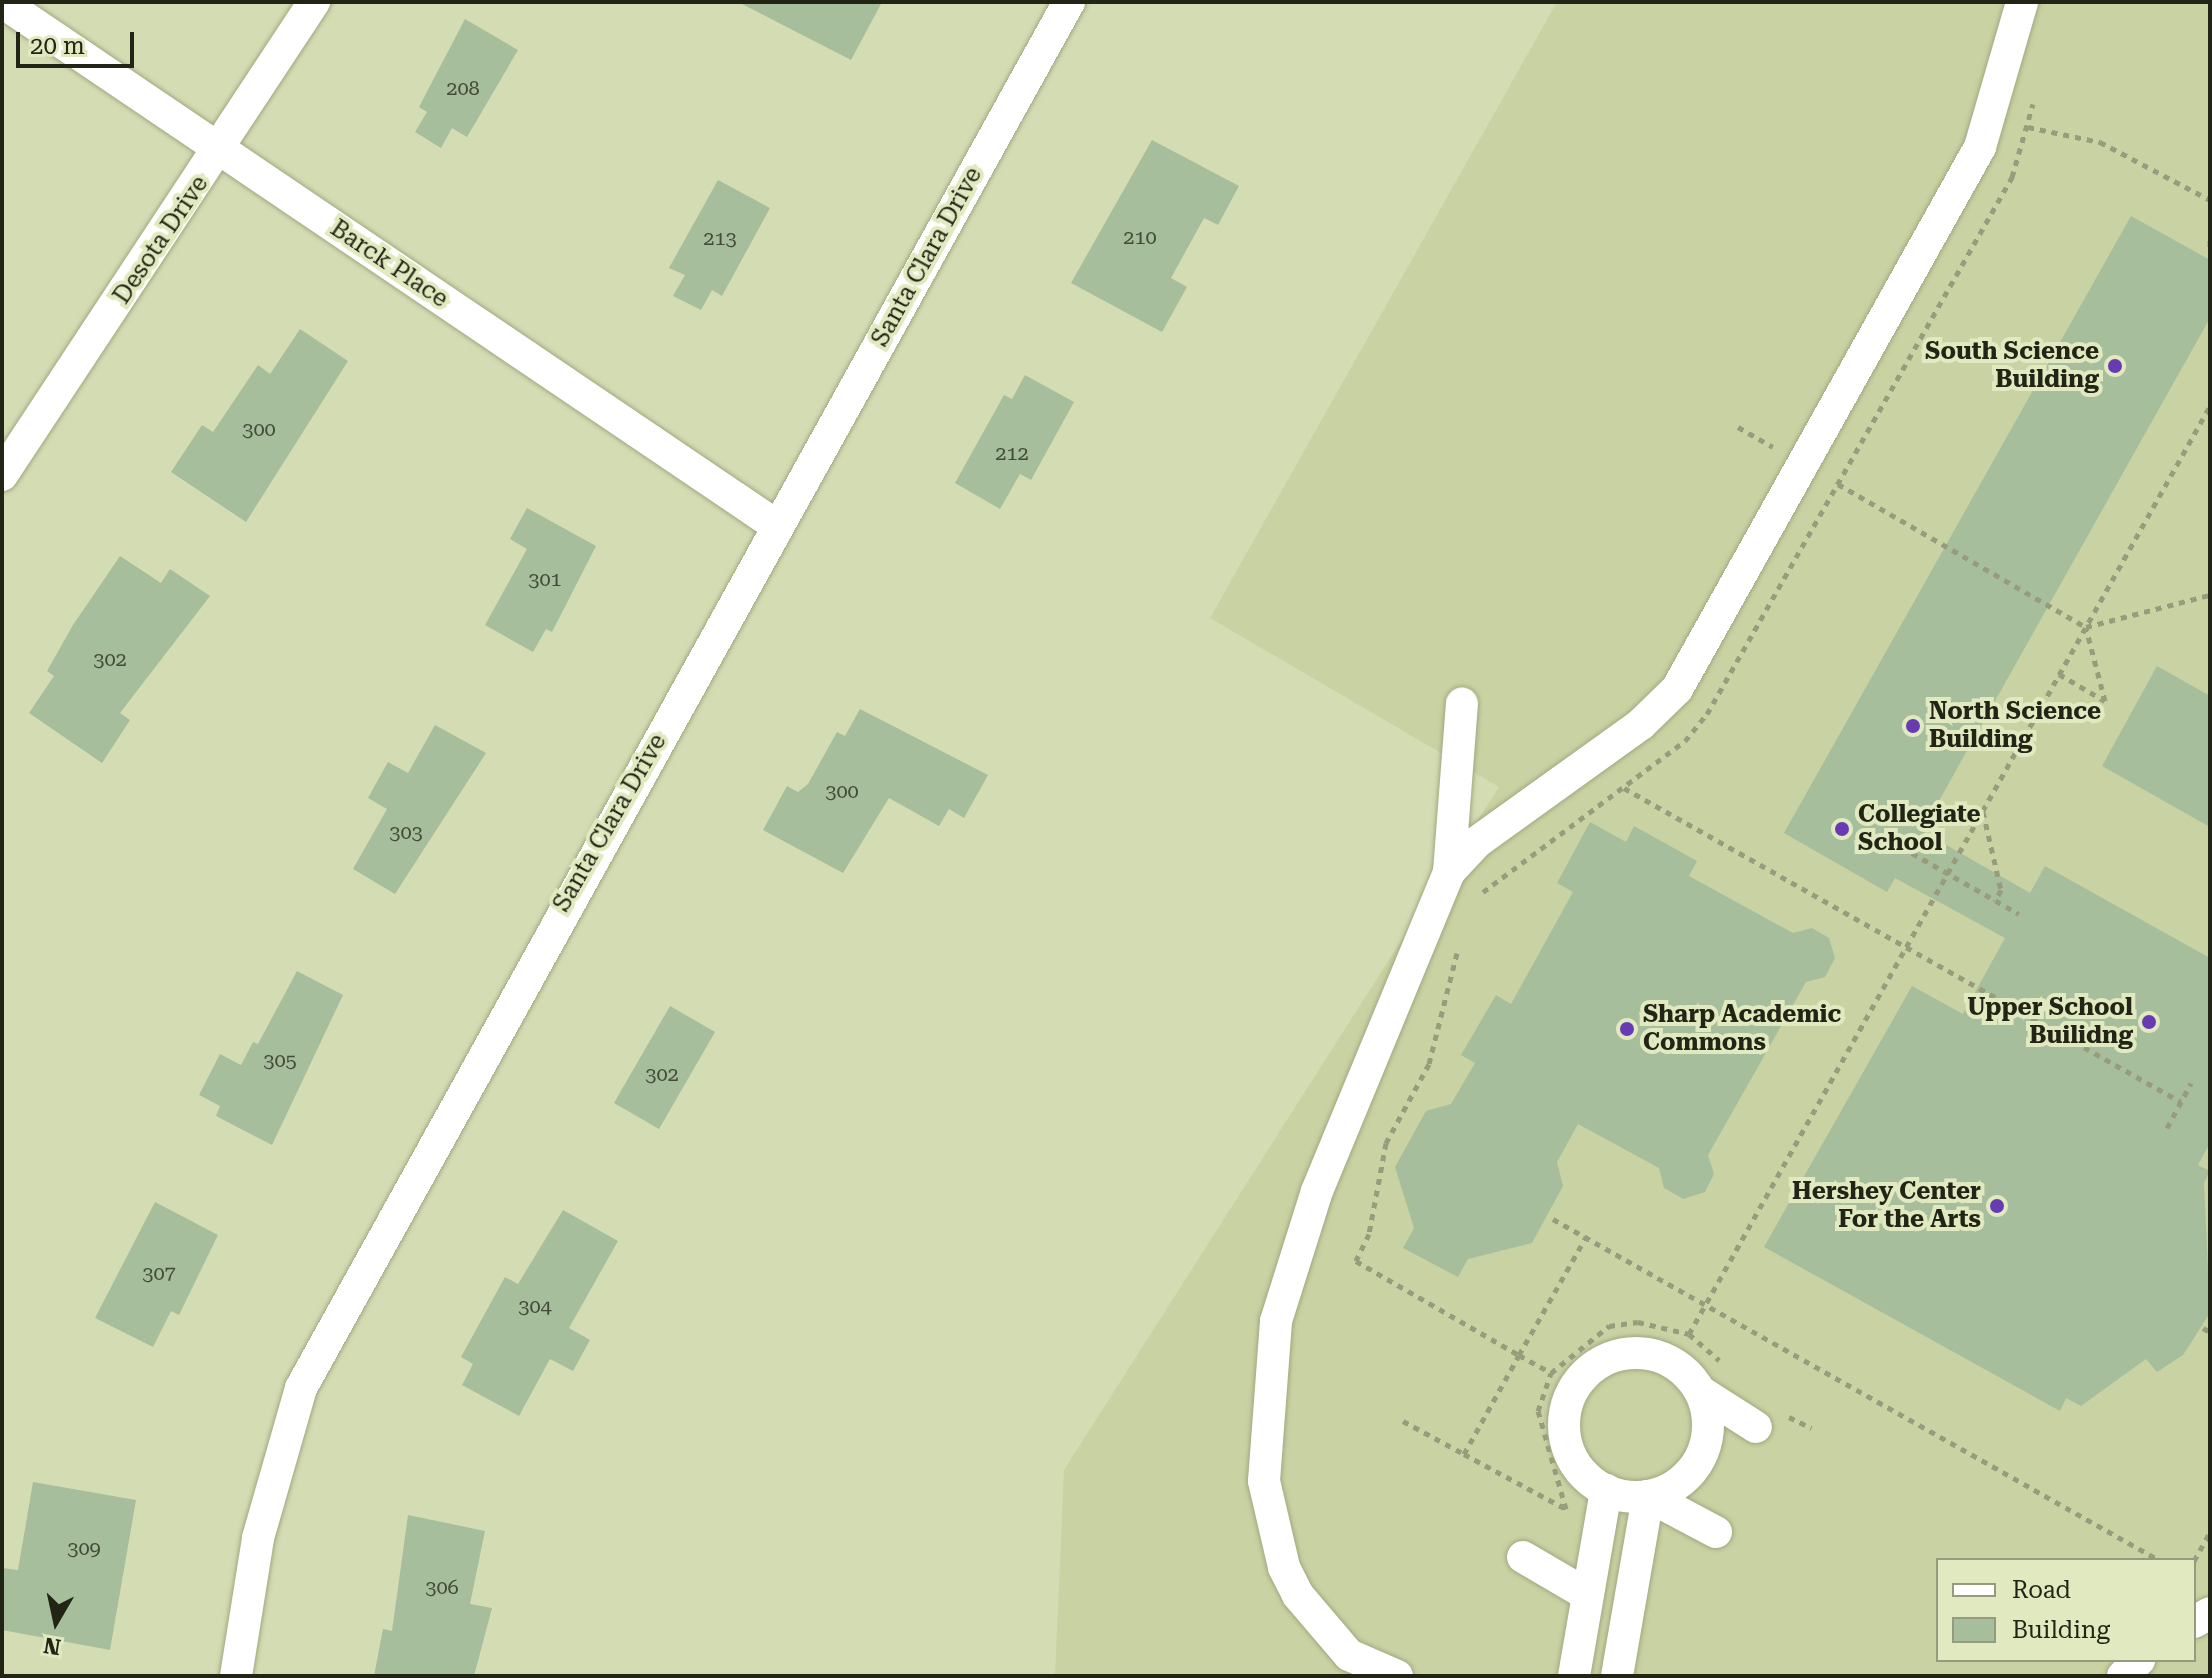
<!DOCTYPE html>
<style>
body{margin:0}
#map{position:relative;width:2212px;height:1678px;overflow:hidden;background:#d4dcb3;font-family:"Roboto Serif",serif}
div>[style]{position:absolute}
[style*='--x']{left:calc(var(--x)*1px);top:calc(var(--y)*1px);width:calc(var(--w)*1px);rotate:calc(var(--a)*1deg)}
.built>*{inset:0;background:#c9d2a2}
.building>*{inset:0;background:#a6be9c;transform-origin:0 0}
.path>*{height:5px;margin-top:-2.5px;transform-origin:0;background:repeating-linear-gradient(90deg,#969c7c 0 6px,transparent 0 12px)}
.roads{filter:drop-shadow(0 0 2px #a1a881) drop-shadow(0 0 2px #a1a881)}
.street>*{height:32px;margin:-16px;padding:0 16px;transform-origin:16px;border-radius:16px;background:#fff}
.street>.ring{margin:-16px;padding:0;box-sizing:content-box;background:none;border:32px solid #fff;border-radius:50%}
.dots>*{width:22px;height:22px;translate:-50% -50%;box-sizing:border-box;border:4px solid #e1e9c0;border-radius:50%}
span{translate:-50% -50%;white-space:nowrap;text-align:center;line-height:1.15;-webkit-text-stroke:8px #e1e9c0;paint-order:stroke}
.number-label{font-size:20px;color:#434b37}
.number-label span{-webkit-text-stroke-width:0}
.street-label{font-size:24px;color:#222515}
.poi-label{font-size:24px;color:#222515;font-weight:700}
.right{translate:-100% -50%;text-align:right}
.left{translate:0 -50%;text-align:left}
.frame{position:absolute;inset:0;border:4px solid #222515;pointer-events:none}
.legend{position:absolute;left:1936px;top:1558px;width:260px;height:104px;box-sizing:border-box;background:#e1e9c0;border:2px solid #959b7c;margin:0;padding:10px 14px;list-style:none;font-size:24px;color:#222515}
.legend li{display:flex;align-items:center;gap:16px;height:40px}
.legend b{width:40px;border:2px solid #959b7c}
.north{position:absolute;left:16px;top:1582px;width:80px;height:80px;-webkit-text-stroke:6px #e1e9c0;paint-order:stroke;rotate:189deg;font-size:22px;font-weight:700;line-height:32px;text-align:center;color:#222515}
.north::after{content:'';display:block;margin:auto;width:28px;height:36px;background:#222515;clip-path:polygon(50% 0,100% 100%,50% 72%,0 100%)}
.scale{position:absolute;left:16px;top:32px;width:118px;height:36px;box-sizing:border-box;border:4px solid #222515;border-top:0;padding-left:10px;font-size:24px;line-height:28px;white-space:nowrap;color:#222515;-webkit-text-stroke:6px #e1e9c0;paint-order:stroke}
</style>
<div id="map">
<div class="built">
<div style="clip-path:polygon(evenodd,1557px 2px,2210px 2px,2210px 1676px,1055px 1676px,1064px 1470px,1499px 787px,1210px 618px,1557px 2px,1938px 1560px,2194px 1560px,2194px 1660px,1938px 1660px,1938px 1560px)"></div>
</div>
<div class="building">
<div style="clip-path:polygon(738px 2px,882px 2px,851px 60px)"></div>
<div style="clip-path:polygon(465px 19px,518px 50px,467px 137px,452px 128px,441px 148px,415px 132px,427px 112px,419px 107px)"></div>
<div style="clip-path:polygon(1152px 140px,1239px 186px,1218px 225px,1204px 218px,1171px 278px,1187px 287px,1162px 332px,1071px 283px)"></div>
<div style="clip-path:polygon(718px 180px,770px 208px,722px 296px,712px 290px,701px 310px,673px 296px,685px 275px,669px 268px)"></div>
<div style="clip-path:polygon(2131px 216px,2210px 260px,2210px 318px,1922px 831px,2030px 893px,2045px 866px,2210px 958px,2210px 1143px,2198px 1165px,2210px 1171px,2204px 1183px,2210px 1313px,2183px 1355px,2157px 1372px,2146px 1359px,2081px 1406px,2066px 1398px,2060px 1411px,1764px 1247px,1912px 986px,1963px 1014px,2005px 938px,1895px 878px,1887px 892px,1784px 833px)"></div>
<div style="clip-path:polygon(300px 329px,348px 361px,246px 522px,171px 472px,202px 425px,213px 432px,258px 365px,270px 374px)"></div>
<div style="clip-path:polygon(1025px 375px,1074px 402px,1031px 480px,1020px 474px,1000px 509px,955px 483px,1004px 395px,1012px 399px)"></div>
<div style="clip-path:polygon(527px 508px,596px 546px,552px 632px,546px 629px,533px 652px,485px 625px,527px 549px,510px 539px)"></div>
<div style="clip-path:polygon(120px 556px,161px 583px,170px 569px,210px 596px,120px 713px,130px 720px,102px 763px,29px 713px,54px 676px,47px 671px,73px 625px)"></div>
<div style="clip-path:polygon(2157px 666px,2210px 696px,2210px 827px,2102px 766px)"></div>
<div style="clip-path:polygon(860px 709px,988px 775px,964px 818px,949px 809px,939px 826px,889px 798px,843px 873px,763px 830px,787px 786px,798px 792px,808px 784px,837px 732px,845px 736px)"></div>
<div style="clip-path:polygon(435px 725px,486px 753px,395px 894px,353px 869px,387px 809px,368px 798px,388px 762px,408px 773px)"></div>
<div style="clip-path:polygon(1590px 822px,1626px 842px,1634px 826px,1697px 861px,1689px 876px,1793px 933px,1812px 928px,1829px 938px,1835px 958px,1825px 977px,1806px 982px,1708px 1155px,1714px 1174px,1705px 1192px,1683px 1199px,1664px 1188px,1659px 1168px,1578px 1124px,1557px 1162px,1563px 1186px,1532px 1243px,1468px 1259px,1458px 1277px,1403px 1248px,1414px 1228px,1395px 1167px,1426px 1111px,1451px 1104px,1475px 1063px,1461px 1055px,1496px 995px,1511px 1004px,1573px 892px,1557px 883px)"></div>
<div style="clip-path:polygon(297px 971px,343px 995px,272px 1145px,216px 1116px,220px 1106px,199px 1095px,220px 1054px,241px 1065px,253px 1042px,258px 1044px)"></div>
<div style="left:670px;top:1006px;width:52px;height:112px;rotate:30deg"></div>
<div style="clip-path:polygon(155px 1202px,218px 1235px,179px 1315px,171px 1311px,153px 1347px,95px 1318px)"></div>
<div style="clip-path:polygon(563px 1210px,618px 1241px,569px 1328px,590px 1340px,573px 1371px,550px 1359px,519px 1416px,462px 1385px,473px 1364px,461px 1357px,505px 1277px,518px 1284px)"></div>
<div style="clip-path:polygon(33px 1482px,136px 1500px,110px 1650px,2px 1630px,2px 1568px,18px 1570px)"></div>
<div style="clip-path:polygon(408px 1515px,485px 1531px,470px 1604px,492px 1608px,474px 1676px,374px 1676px,383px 1629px,392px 1631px)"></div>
</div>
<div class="path">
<div style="--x:2028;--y:127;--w:74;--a:11.8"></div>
<div style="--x:2100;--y:142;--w:124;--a:27.8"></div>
<div style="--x:2210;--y:240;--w:12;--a:90"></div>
<div style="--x:1738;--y:427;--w:40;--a:29.7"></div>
<div style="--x:1838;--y:484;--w:286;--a:30"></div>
<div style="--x:2086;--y:627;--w:128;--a:-14.5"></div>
<div style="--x:2059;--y:674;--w:53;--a:30.4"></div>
<div style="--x:2105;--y:701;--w:75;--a:-104.6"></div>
<div style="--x:1624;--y:788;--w:639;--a:29.41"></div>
<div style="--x:1983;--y:812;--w:80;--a:77"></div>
<div style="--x:2001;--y:890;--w:13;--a:119"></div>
<div style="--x:1912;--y:853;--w:123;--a:29.7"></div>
<div style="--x:1483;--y:892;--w:252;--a:-36.8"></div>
<div style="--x:1685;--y:741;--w:35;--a:-51"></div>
<div style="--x:1707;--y:714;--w:618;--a:-60.4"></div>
<div style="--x:2012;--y:177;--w:76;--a:-74"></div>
<div style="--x:1457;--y:953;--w:114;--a:104.2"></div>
<div style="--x:1429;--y:1064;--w:90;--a:118.6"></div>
<div style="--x:1386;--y:1143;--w:93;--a:100.6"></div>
<div style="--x:1369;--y:1234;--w:30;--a:116"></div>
<div style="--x:1356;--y:1261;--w:188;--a:30"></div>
<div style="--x:1519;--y:1355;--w:136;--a:-60.4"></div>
<div style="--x:2167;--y:1128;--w:51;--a:-61.9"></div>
<div style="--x:1553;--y:1219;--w:695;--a:29.37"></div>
<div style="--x:2203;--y:1328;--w:8;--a:30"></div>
<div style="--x:1689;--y:1334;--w:40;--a:41"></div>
<div style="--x:1789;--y:1417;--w:25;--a:26"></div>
<div style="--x:1403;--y:1421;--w:69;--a:28.4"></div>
<div style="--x:1464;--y:1454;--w:113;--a:-60.9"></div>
<div style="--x:1519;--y:1355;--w:37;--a:29"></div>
<div style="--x:1551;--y:1373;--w:75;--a:-39"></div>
<div style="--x:1609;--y:1326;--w:29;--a:-8"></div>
<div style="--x:1638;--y:1322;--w:52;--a:13.2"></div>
<div style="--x:1689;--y:1334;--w:1064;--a:-60.69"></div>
<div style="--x:1464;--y:1454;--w:116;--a:28.3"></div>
<div style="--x:1566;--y:1509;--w:102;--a:-105.9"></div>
<div style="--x:1538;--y:1411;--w:40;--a:-71.1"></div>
<div style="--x:2194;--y:1561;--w:33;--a:-61"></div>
</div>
<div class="roads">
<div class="street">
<div style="--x:2;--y:2;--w:936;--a:34.06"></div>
<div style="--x:2;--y:475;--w:567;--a:-56.59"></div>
<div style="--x:1449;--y:872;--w:169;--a:-85.6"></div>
<div class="ring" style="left:1564px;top:1353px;width:112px;height:112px"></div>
<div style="--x:1701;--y:1392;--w:65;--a:32.5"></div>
<div style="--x:1523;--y:1557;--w:75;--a:30.3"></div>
<div style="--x:2194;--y:1622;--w:18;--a:-29"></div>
<div style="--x:236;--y:1676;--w:140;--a:-80.9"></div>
<div style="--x:258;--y:1538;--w:156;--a:-74"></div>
<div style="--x:301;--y:1388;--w:1585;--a:-61.01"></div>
<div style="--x:1397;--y:1676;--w:52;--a:-156.4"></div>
<div style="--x:1349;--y:1655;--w:79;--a:-130.4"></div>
<div style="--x:1298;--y:1595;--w:31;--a:-117"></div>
<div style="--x:1284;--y:1567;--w:88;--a:-103.1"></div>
<div style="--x:1264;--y:1481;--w:160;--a:-85.7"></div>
<div style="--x:1276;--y:1321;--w:136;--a:-72.5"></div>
<div style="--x:1317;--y:1191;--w:345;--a:-67.5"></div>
<div style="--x:1449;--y:872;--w:41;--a:-47"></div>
<div style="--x:1477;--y:842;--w:202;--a:-35.7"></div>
<div style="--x:1641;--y:724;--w:50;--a:-44.2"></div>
<div style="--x:1677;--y:689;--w:621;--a:-60.79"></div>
<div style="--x:1980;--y:147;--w:151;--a:-73.8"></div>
<div style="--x:1574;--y:1676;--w:189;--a:-80.2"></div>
<div style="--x:1617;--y:1676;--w:183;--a:-80.2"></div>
<div style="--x:1648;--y:1496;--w:77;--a:27.9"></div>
<div style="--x:2123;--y:1676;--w:23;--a:-45"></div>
</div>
</div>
<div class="dots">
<div style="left:2115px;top:366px;background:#683bb2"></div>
<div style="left:1913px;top:726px;background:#683bb2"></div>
<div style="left:1842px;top:829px;background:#683bb2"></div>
<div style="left:2149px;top:1022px;background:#683bb2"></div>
<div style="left:1627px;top:1029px;background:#683bb2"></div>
<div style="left:1997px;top:1206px;background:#683bb2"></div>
</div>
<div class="number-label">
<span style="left:463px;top:88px">208</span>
<span style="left:1140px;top:237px">210</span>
<span style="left:720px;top:238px">213</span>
<span style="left:259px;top:429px">300</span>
<span style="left:1012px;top:453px">212</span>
<span style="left:545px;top:579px">301</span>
<span style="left:110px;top:659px">302</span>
<span style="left:842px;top:791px">300</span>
<span style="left:406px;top:832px">303</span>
<span style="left:280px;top:1060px">305</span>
<span style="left:662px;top:1074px">302</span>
<span style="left:159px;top:1273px">307</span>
<span style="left:535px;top:1306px">304</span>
<span style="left:84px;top:1548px">309</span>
<span style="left:442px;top:1587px">306</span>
</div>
<div class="street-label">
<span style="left:161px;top:240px;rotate:-56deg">Desota Drive</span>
<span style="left:927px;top:257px;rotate:-61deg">Santa Clara Drive</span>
<span style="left:389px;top:264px;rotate:34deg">Barck Place</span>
<span style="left:610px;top:823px;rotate:-60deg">Santa Clara Drive</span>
</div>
<div class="poi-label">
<span class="right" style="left:2099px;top:366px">South Science<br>Building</span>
<span class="left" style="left:1929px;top:726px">North Science<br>Building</span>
<span class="left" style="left:1858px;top:829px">Collegiate<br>School</span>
<span class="right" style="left:2133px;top:1022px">Upper School<br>Builidng</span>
<span class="left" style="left:1643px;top:1029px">Sharp Academic<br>Commons</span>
<span class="right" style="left:1981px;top:1206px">Hershey Center<br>For the Arts</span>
</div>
<div class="frame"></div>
<ul class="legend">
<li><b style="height:10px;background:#fff"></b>Road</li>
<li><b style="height:22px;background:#a6be9c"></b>Building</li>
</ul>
<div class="north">N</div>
<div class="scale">20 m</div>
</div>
